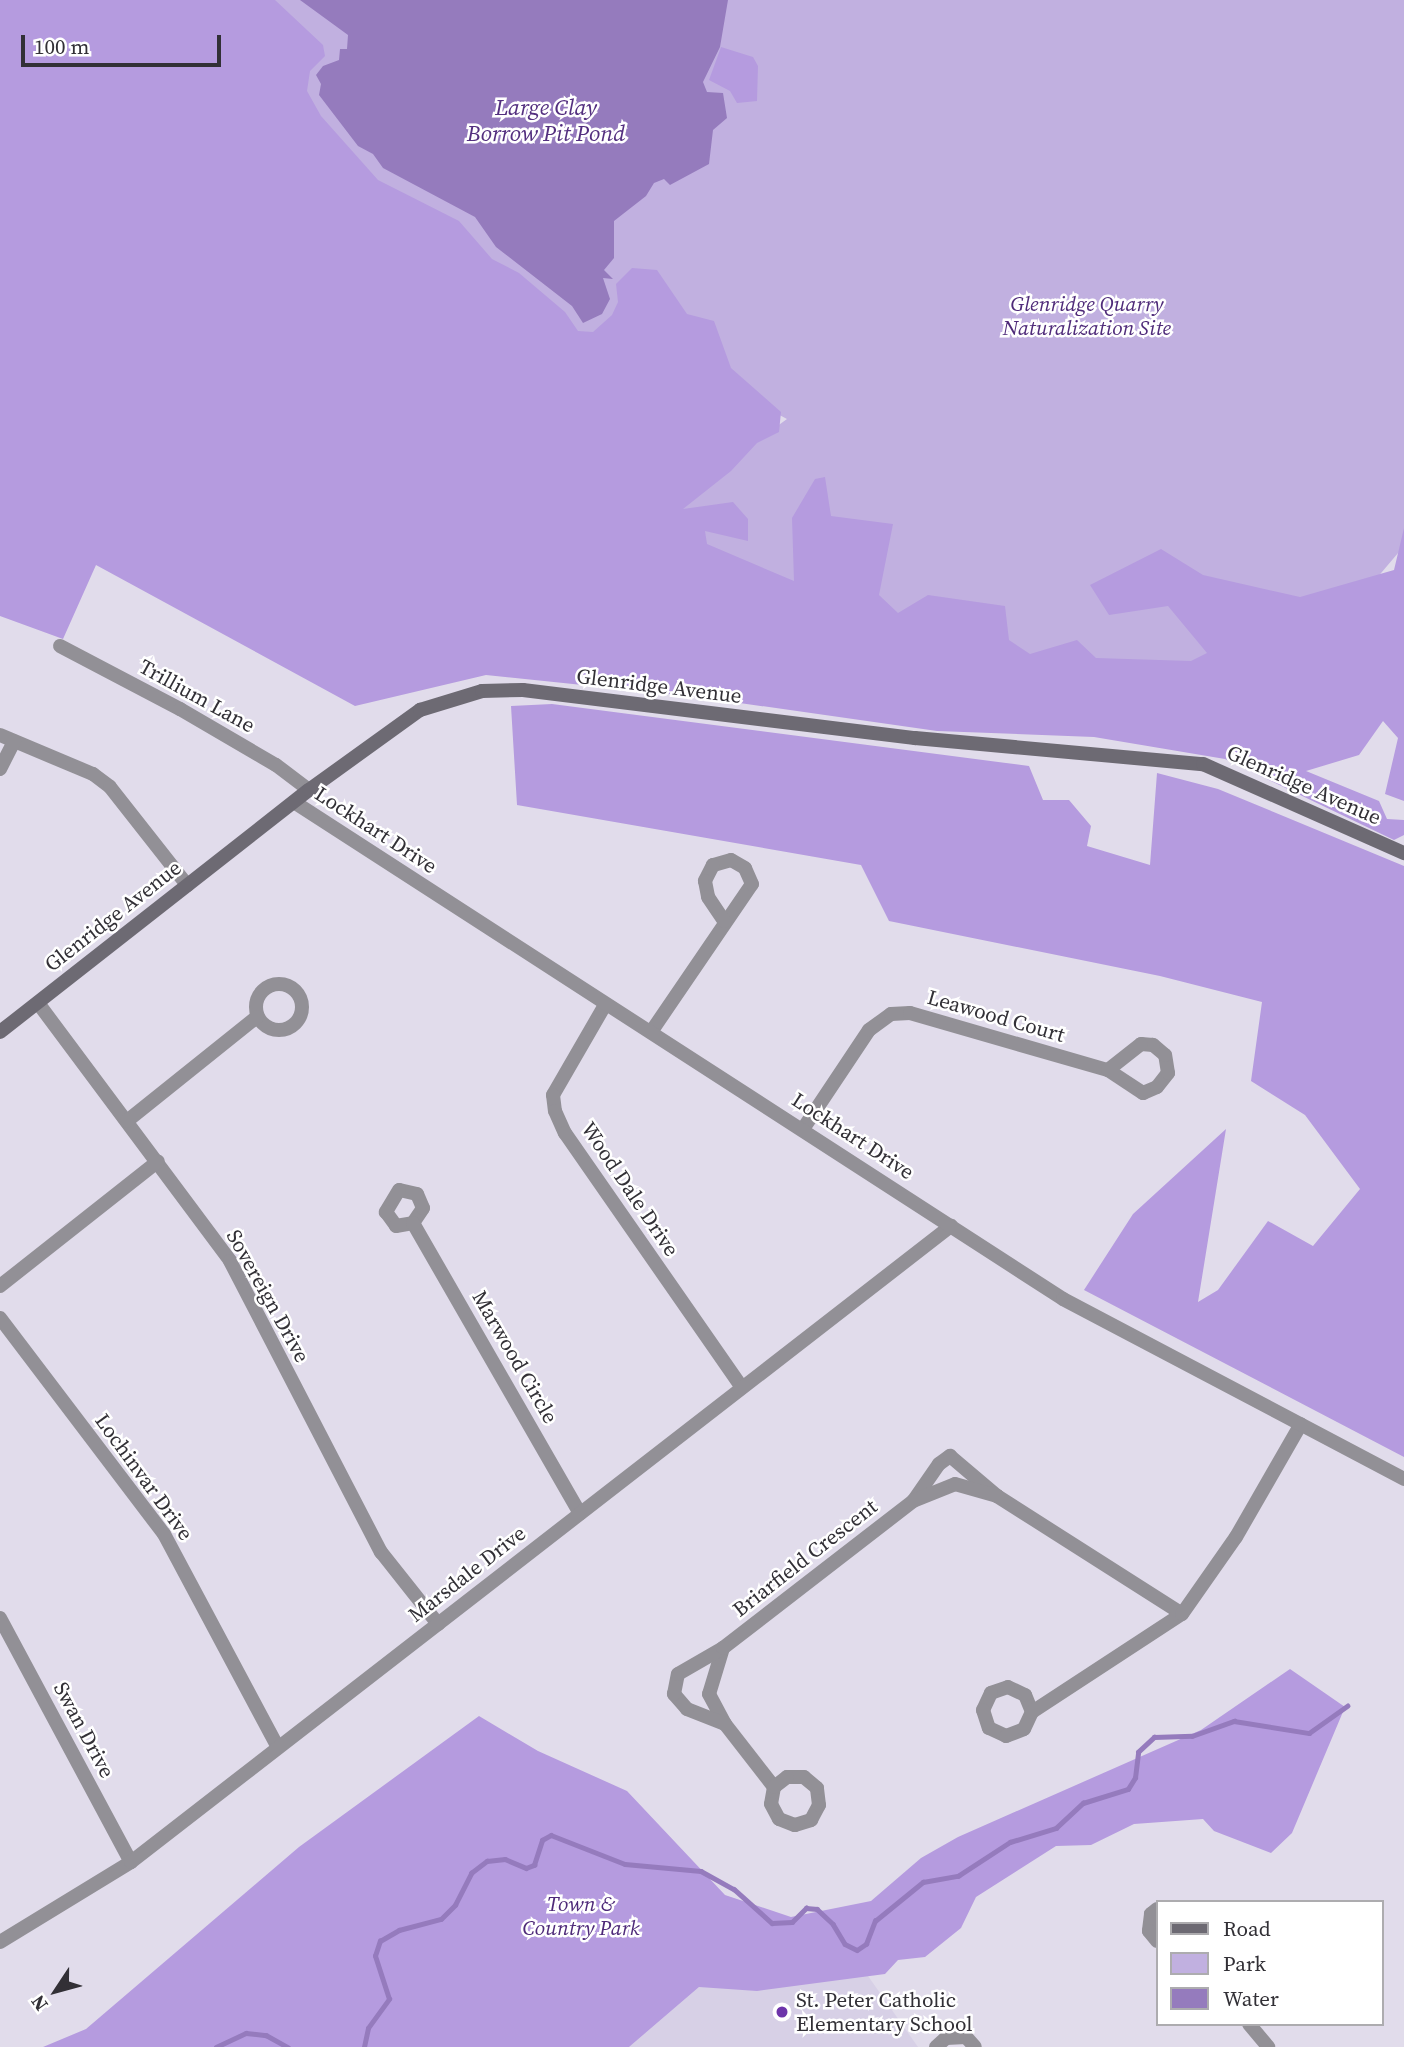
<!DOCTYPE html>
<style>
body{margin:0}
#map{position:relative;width:1404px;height:2047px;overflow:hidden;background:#e1dceb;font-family:"Source Serif 4",serif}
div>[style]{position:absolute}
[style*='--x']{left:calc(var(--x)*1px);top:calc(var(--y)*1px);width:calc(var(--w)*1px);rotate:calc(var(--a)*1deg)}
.built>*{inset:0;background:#d7d0e6}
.green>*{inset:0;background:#c1b0e0}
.forest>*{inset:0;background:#b59bdf}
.water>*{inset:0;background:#957bbd}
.stream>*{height:4.5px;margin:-2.25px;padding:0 2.25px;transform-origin:2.25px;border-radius:2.25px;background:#957bbd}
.minor>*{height:14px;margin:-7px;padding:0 7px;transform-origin:7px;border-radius:7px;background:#929096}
.minor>.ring{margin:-7px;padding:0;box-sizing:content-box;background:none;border:14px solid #929096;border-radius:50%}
.tertiary>*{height:14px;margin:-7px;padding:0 7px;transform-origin:7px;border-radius:7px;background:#929096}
.secondary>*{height:14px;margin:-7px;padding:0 7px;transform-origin:7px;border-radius:7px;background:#6d6a73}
.dots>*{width:19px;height:19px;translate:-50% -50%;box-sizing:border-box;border:4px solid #fff;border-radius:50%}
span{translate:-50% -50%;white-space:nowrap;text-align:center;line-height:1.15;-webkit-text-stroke:5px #fff;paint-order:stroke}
.park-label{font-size:21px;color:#4e2a79;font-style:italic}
.street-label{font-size:21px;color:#323036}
.poi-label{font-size:21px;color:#323036}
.left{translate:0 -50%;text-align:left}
.water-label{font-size:23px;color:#532f7f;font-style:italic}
.legend{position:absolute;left:1156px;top:1900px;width:228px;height:126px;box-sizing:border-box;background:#fff;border:2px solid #adacaf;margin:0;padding:9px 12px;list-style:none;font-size:21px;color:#323036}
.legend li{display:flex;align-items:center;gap:14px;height:35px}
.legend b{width:35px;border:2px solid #adacaf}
.north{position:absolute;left:21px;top:1956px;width:70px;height:70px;-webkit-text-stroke:5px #fff;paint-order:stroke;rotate:234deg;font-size:19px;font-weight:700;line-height:28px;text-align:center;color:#323036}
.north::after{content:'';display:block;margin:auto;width:24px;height:32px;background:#323036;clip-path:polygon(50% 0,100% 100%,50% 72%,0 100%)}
.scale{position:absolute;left:21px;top:35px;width:200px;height:32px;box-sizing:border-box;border:4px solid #323036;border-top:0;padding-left:9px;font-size:21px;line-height:24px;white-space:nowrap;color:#323036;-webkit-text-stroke:5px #fff;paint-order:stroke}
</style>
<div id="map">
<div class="built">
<div style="clip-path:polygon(868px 1976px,918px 2047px,629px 2047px,699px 1987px)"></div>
</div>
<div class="green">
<div style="clip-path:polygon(53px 0,1404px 0,1404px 546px,1226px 756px,621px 540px,787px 419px,609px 325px,585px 348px)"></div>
</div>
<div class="forest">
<div style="clip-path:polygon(0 0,275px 0,323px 45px,325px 56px,310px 71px,307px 91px,321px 116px,378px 180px,459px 221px,492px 259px,519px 273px,565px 312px,578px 331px,593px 332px,612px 315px,618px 302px,616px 284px,632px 268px,657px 270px,687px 314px,714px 321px,731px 368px,781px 412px,779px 432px,757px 443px,731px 471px,683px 509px,733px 502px,748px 519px,748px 541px,705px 531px,707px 544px,794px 581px,792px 518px,815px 479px,825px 477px,831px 516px,893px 524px,879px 595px,898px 613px,928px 595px,1005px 606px,1009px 640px,1030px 654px,1077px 640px,1096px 658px,1191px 661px,1207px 653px,1168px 606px,1109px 615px,1090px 585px,1161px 549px,1203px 575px,1300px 597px,1394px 570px,1404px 528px,1404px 801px,1385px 794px,1398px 738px,1383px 721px,1359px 755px,1306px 771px,1379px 801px,1387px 819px,1404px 820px,1404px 835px,1394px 840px,1225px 759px,1094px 737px,937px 731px,698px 697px,486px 675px,355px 706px,96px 565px,63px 639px,0 616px)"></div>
<div style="clip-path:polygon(721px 47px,753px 57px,758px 66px,757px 101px,737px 103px,730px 91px,709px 80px)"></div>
<div style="clip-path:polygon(552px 704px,1029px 766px,1043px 800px,1069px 800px,1091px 826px,1087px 846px,1150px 865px,1157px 773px,1218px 789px,1404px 866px,1404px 1457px,1084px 1290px,1133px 1214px,1226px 1129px,1198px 1302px,1218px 1290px,1268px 1221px,1313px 1246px,1360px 1189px,1305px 1115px,1251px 1081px,1262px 1002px,1160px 976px,889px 921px,861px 865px,517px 805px,511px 706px)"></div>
<div style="clip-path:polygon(1290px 1669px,1345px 1707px,1292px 1833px,1271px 1853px,1214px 1831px,1203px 1819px,1134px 1824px,1091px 1845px,1056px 1846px,976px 1897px,961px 1928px,925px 1957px,898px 1960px,885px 1974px,757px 1991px,699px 1987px,629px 2047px,43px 2047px,86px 2029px,299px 1847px,479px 1716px,538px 1751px,627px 1791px,725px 1895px,791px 1917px,871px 1901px,921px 1858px,958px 1837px,1201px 1730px)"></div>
</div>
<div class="water">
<div style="clip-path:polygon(300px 0,728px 0,720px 47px,703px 82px,707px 92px,723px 93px,727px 118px,713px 130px,709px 164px,670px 185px,664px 179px,654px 183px,646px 196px,614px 221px,614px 258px,604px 270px,613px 279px,603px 278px,610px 299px,602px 314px,583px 323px,572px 306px,496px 247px,475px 217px,383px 168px,373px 154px,358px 146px,319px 95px,321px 84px,316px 75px,323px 66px,339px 60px,340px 49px,347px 49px,348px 35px)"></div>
</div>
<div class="stream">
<div style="--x:216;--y:2047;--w:33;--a:-25"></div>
<div style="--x:246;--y:2033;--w:20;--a:6"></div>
<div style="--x:266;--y:2035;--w:25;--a:29"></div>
<div style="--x:364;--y:2047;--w:19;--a:-78"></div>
<div style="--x:368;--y:2028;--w:36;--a:-54"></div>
<div style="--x:389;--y:1999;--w:45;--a:-108"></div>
<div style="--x:375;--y:1956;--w:16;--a:-72"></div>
<div style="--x:380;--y:1941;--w:22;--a:-30"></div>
<div style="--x:399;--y:1930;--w:43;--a:-14.7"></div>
<div style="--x:441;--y:1919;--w:20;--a:-45"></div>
<div style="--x:455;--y:1905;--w:36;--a:-63"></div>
<div style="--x:471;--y:1873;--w:20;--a:-37"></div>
<div style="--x:487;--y:1861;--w:18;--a:-6"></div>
<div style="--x:505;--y:1859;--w:23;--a:23"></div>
<div style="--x:526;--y:1868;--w:9;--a:-21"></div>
<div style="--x:534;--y:1865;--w:26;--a:-72"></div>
<div style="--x:542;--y:1840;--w:10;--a:-29"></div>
<div style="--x:551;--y:1835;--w:79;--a:21.4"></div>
<div style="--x:625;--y:1864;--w:76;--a:5.3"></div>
<div style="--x:701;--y:1871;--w:38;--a:29"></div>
<div style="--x:734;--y:1889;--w:51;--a:41.8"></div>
<div style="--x:772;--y:1923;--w:20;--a:-3"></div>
<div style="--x:792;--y:1922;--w:20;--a:-45"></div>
<div style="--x:806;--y:1908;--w:11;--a:5"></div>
<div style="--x:817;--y:1909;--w:22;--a:43"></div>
<div style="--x:833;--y:1924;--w:23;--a:59"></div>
<div style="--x:845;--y:1944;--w:13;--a:27"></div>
<div style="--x:857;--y:1950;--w:11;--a:-34"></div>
<div style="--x:866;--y:1944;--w:25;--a:-69"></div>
<div style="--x:875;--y:1921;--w:62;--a:-39.1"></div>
<div style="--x:923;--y:1882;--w:36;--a:-10"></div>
<div style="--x:958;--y:1876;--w:62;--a:-33.2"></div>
<div style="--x:1010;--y:1842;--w:48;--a:-16.9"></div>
<div style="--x:1056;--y:1828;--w:37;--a:-43"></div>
<div style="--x:1083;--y:1803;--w:47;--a:-17.3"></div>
<div style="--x:1128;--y:1789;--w:13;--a:-58"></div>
<div style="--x:1135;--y:1778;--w:26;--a:-83"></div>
<div style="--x:1138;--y:1752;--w:22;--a:-43"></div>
<div style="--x:1154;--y:1737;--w:38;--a:-2"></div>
<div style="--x:1192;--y:1736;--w:45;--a:-19.7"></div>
<div style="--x:1234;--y:1721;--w:76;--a:9.1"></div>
<div style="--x:1309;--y:1733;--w:47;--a:-35.4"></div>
</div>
<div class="minor">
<div style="--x:60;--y:646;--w:136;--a:27.7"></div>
<div style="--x:180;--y:709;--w:111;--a:30.3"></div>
<div style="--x:276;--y:765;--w:41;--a:37.1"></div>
<div style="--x:0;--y:735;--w:101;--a:22.8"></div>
<div style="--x:93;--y:774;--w:21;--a:37"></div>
<div style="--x:110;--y:787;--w:125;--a:51.8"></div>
<div style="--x:0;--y:769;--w:31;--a:-63"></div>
<div class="ring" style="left:256px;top:984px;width:32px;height:32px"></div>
<div style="--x:38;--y:1003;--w:322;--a:53.3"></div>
<div style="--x:230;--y:1261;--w:328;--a:62.6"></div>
<div style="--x:381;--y:1552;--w:92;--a:51.6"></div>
<div style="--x:605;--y:1005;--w:104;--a:120"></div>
<div style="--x:553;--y:1095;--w:16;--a:83"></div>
<div style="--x:555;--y:1111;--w:24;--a:66"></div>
<div style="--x:565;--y:1133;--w:310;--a:55.2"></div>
<div style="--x:651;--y:1032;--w:179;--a:-55.7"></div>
<div style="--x:752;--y:884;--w:17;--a:-114"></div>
<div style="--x:745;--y:868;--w:16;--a:-150"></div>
<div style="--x:731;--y:860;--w:19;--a:164"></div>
<div style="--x:713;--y:865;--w:18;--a:117"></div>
<div style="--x:705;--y:881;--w:16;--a:79"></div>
<div style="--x:708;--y:897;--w:29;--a:56"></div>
<div style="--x:127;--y:1121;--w:166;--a:-38.7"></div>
<div style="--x:803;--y:1129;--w:119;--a:-56.3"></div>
<div style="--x:869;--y:1030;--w:27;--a:-36"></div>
<div style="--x:891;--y:1014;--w:19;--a:-3"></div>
<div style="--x:910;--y:1013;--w:206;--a:16.1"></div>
<div style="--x:1108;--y:1070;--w:42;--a:33.3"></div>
<div style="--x:1143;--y:1093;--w:15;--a:-23"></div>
<div style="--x:1157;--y:1087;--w:18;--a:-52"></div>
<div style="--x:1168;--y:1073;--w:18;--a:-99"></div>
<div style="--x:1165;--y:1055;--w:16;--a:-140"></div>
<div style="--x:1153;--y:1045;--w:12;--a:-175"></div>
<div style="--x:1141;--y:1044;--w:42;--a:141.8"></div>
<div style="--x:413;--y:1223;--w:18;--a:-56"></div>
<div style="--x:423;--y:1208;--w:15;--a:-113"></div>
<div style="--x:417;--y:1194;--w:18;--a:-167"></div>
<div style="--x:399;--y:1190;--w:26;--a:121"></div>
<div style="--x:386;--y:1212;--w:17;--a:54"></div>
<div style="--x:396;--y:1226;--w:17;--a:-10"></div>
<div style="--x:413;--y:1223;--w:335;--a:60.1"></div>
<div style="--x:0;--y:1286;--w:201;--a:-38.3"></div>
<div style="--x:0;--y:1318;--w:271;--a:52.8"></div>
<div style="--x:164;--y:1534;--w:240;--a:61.9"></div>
<div style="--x:914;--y:1500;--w:44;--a:-55.2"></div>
<div style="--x:939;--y:1464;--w:14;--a:-36"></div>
<div style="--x:950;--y:1456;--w:62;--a:40.4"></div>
<div style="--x:997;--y:1496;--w:219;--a:32.5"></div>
<div style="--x:0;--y:1618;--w:277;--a:61.8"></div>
<div style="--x:723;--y:1648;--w:48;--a:106.9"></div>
<div style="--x:709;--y:1694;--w:34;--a:62"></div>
<div style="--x:725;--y:1724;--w:80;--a:52.1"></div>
<div style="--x:774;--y:1787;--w:17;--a:100"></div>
<div style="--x:771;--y:1804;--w:17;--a:62"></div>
<div style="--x:779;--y:1819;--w:17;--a:21"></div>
<div style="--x:795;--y:1825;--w:17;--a:-17"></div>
<div style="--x:811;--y:1820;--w:17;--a:-62"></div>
<div style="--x:819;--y:1805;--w:17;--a:-97"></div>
<div style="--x:817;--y:1788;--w:17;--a:-140"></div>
<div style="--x:804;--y:1777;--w:17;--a:180"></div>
<div style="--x:787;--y:1777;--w:16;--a:142"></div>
<div style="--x:1032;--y:1712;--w:18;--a:-112"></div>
<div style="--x:1025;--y:1695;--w:19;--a:-155"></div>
<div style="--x:1008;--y:1687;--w:18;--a:161"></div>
<div style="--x:991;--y:1693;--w:19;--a:115"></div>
<div style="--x:983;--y:1710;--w:19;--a:72"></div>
<div style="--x:989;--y:1728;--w:19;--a:25"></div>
<div style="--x:1006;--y:1736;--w:19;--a:-21"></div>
<div style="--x:1024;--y:1729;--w:19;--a:-65"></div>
<div style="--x:1032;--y:1712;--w:179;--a:-33.2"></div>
<div style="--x:1182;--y:1614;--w:94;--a:-55"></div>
<div style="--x:1236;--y:1537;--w:130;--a:-60.1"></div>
<div style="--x:725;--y:1724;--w:41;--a:-158.5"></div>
<div style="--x:687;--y:1709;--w:20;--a:-131"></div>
<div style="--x:674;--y:1694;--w:20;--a:-79"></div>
<div style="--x:678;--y:1674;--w:52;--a:-30"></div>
<div style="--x:723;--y:1648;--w:240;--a:-37.7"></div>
<div style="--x:913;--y:1501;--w:45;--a:-22"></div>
<div style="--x:955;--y:1484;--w:44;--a:15.9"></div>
<div style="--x:1157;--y:1909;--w:8;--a:140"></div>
<div style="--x:1151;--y:1914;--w:17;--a:97"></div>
<div style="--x:1149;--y:1931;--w:13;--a:51"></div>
<div style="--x:0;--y:1942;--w:153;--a:-31.4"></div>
<div style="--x:131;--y:1862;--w:1038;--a:-37.8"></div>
<div style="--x:1249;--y:2024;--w:30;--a:50"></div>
<div style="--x:936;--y:2047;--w:13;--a:-42"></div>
<div style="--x:946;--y:2038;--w:20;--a:-3"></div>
<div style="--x:966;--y:2037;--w:13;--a:48"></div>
</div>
<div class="tertiary">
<div style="--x:294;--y:802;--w:916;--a:32.87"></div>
<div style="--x:1063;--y:1299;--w:386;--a:27.8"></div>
</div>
<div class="secondary">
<div style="--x:0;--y:1032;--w:392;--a:-38.1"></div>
<div style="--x:309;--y:790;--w:137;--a:-35.8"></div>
<div style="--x:420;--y:710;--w:65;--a:-17"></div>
<div style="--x:482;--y:691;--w:41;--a:-1.4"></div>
<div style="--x:523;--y:690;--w:395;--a:7"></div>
<div style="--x:915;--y:738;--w:289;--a:5.2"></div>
<div style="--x:1203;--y:764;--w:220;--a:23.9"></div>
</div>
<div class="dots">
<div style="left:782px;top:2012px;background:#6d34aa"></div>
</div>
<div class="park-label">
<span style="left:1087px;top:316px">Glenridge Quarry<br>Naturalization Site</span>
<span style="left:581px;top:1916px">Town &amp;<br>Country Park</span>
</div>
<div class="street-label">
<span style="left:659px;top:686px;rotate:7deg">Glenridge Avenue</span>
<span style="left:197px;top:696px;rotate:29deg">Trillium Lane</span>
<span style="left:1304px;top:785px;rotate:24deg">Glenridge Avenue</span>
<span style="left:376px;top:830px;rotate:33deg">Lockhart Drive</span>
<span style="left:113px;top:916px;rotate:-38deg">Glenridge Avenue</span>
<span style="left:996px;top:1016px;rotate:16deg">Leawood Court</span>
<span style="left:853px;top:1136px;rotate:33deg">Lockhart Drive</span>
<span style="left:630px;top:1189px;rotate:56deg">Wood Dale Drive</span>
<span style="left:268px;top:1296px;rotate:61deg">Sovereign Drive</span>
<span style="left:515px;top:1357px;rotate:60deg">Marwood Circle</span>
<span style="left:144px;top:1477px;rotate:54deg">Lochinvar Drive</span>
<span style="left:805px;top:1558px;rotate:-38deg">Briarfield Crescent</span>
<span style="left:467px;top:1574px;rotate:-38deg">Marsdale Drive</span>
<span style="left:84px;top:1730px;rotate:62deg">Swan Drive</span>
</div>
<div class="poi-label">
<span class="left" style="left:796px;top:2012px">St. Peter Catholic<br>Elementary School</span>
</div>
<div class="water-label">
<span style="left:546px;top:120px">Large Clay<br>Borrow Pit Pond</span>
</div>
<ul class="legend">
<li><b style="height:9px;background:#6d6a73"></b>Road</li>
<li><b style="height:19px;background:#c1b0e0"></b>Park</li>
<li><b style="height:19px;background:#957bbd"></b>Water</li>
</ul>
<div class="north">N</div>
<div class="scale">100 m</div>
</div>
